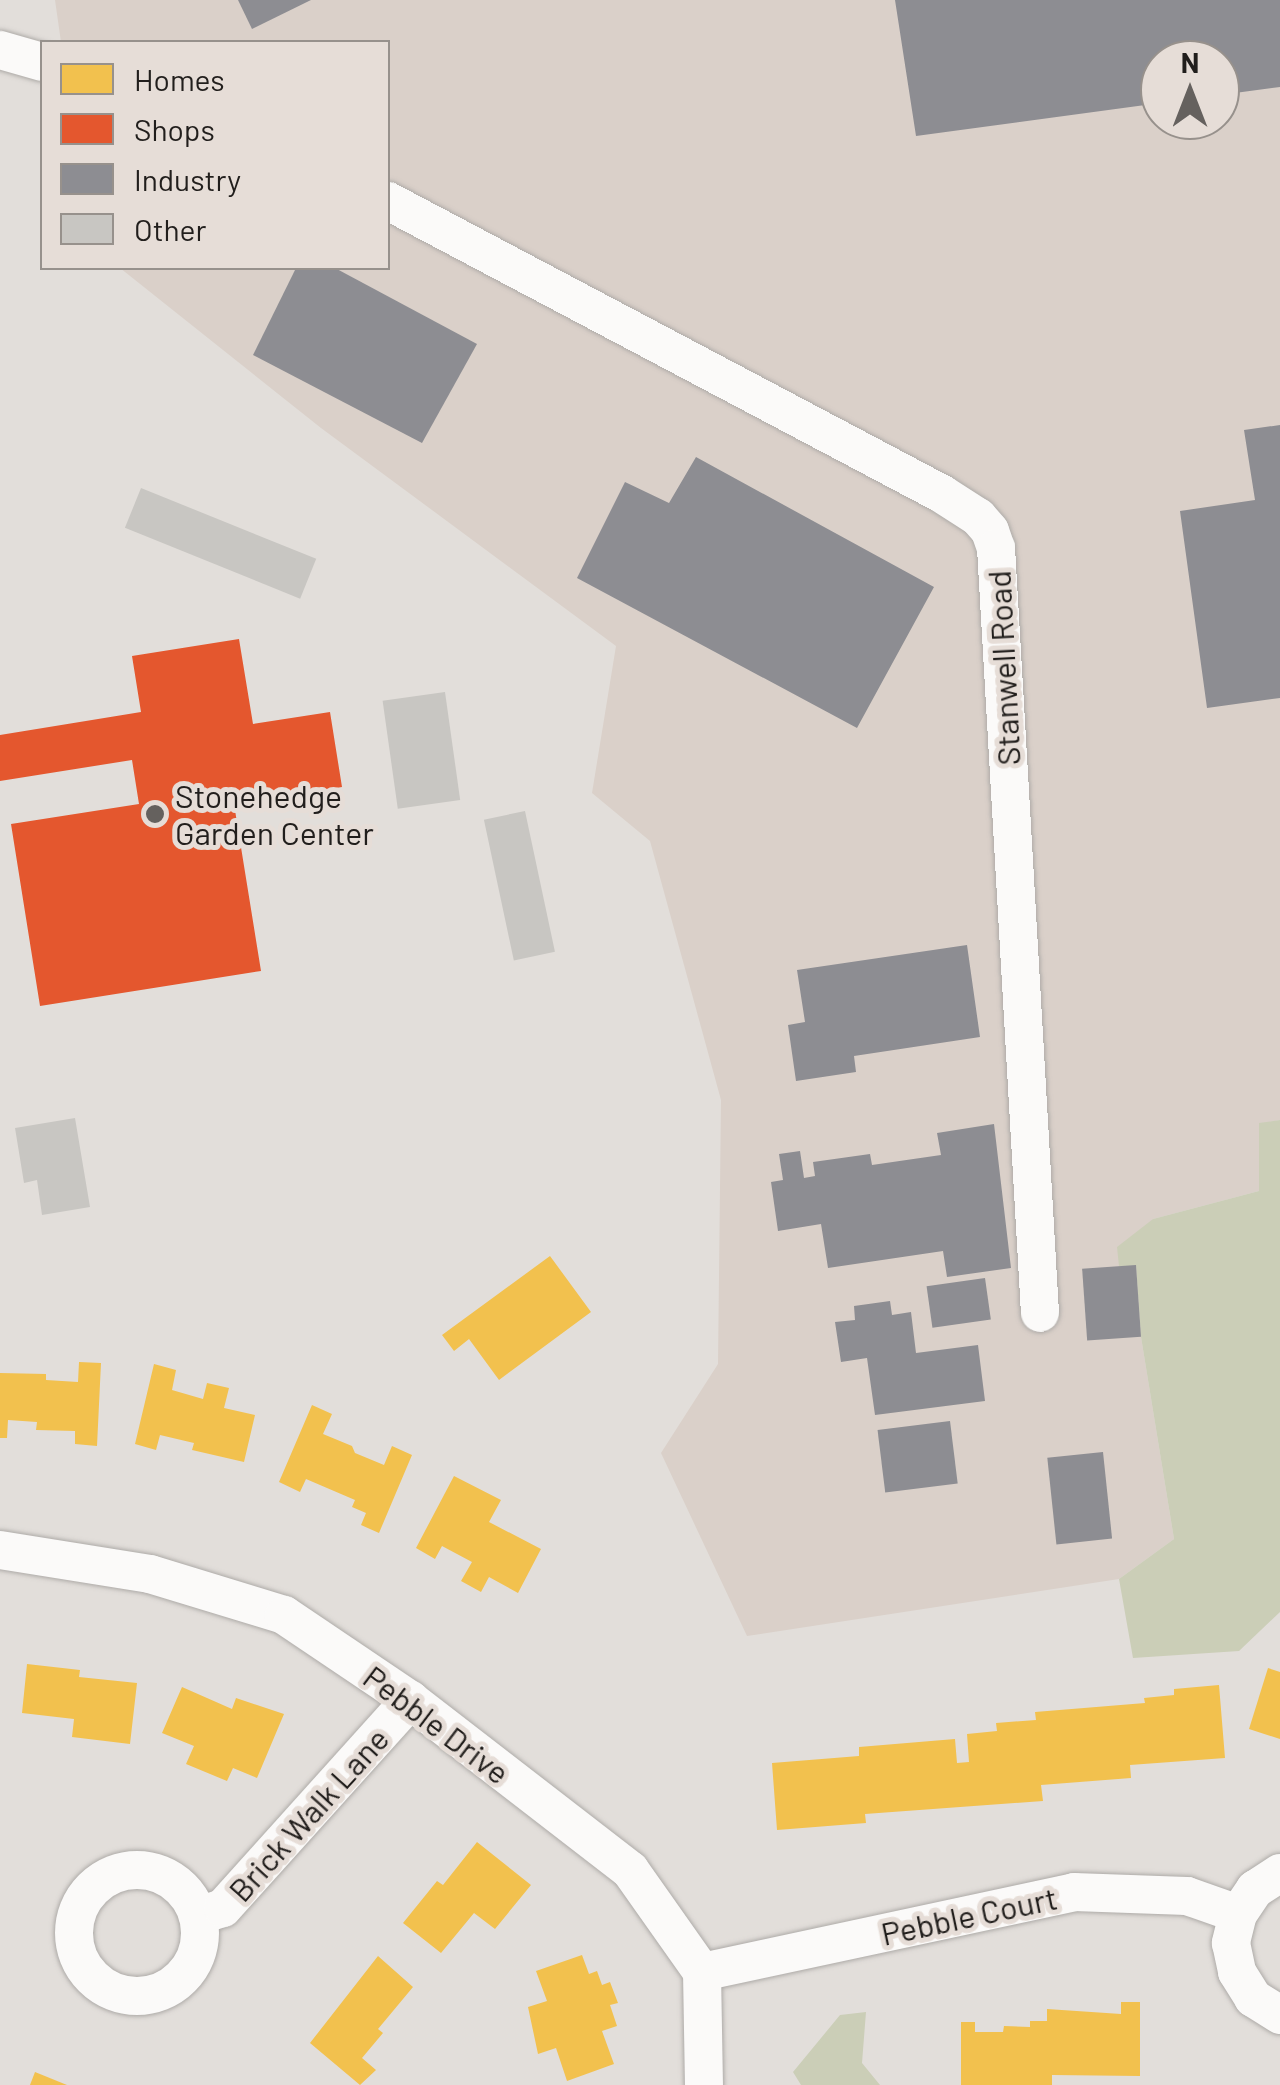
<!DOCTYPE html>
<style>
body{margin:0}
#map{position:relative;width:1280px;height:2085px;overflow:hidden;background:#e2deda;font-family:Barlow,sans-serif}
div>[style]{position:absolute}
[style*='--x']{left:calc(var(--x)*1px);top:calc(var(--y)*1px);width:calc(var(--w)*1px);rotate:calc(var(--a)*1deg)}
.built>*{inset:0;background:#dad0c9}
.green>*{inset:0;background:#cbceb7}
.homes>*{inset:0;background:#f2c14e}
.shops>*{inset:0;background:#e4572e}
.industry>*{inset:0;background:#8d8d92;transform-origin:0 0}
.building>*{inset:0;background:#c8c6c2;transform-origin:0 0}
.roads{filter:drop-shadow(0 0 2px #aeaba8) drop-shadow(0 0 2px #aeaba8)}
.street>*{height:38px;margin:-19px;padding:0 19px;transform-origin:19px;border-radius:19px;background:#fbfaf9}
.street>.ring{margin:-19px;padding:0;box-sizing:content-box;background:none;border:38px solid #fbfaf9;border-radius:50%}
.dots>*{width:28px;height:28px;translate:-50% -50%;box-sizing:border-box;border:5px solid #e6ddd7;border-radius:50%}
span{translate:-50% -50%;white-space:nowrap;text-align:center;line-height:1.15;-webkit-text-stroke:10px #e6ddd7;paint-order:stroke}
.street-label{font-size:32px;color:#211e1c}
.poi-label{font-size:32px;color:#211e1c}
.left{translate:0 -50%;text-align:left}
.legend{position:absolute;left:40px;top:40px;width:350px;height:230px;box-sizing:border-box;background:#e6ddd7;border:2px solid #97918c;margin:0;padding:12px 18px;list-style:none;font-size:30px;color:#211e1c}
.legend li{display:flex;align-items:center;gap:20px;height:50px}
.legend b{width:50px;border:2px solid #97918c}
.north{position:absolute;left:1140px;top:40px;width:100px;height:100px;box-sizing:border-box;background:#e6ddd7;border:2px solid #97918c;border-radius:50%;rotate:0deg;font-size:28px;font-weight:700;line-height:40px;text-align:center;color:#211e1c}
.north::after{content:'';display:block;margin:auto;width:35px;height:45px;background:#65615e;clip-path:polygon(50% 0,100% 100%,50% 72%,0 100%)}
</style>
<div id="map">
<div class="built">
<div style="clip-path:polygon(evenodd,55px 0,1280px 0,1280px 1120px,1259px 1124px,1259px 1191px,1153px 1219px,1136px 1265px,1141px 1337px,1174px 1539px,1119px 1579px,747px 1636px,661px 1453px,718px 1364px,721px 1100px,650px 841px,592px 793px,616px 646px,321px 428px,120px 268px,388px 268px,388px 42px,61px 42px,55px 0,1160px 60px,1220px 60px,1220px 120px,1160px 120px,1160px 60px)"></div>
</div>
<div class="green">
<div style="clip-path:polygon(1280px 1120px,1280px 1612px,1239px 1651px,1133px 1658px,1119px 1579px,1174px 1539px,1141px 1337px,1136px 1266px,1119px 1266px,1117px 1247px,1153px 1219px,1259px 1191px,1259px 1123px)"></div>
<div style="clip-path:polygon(866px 2012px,862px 2063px,880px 2085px,801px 2085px,793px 2072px,840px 2015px)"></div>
</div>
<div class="homes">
<div style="clip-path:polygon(550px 1256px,591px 1312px,499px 1380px,469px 1339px,454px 1351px,442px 1335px)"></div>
<div style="clip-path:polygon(79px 1362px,101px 1363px,97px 1446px,75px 1444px,75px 1431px,36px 1430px,37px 1422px,8px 1420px,7px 1438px,0 1438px,0 1373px,46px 1374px,46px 1380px,78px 1382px)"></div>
<div style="clip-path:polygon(154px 1364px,176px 1370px,172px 1390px,203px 1399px,207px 1383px,229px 1388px,224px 1408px,255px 1415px,244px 1462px,192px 1450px,194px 1443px,160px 1435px,156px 1450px,135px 1444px)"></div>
<div style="clip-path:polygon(312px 1405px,332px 1414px,323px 1434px,352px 1446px,355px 1453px,384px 1465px,392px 1446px,412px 1455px,379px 1533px,361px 1525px,366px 1513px,352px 1507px,355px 1500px,306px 1479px,300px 1492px,279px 1482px)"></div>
<div style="clip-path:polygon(454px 1476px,501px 1500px,489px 1522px,541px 1549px,518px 1593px,489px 1577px,481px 1592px,461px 1581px,472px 1562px,442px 1546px,435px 1559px,416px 1548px)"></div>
<div style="clip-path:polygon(27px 1664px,80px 1670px,79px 1677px,137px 1683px,130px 1744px,72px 1737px,74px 1719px,22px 1713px)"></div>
<div style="clip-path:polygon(1268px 1668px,1280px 1672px,1280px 1739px,1249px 1729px)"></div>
<div style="clip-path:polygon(1219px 1685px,1225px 1758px,1130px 1765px,1131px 1778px,1041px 1785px,1043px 1801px,865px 1814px,866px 1823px,777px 1830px,772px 1763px,859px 1756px,859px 1747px,955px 1739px,957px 1763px,969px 1762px,967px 1734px,997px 1731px,996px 1723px,1036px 1720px,1035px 1712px,1145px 1703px,1144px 1698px,1174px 1695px,1174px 1689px)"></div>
<div style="clip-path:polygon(182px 1687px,232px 1709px,236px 1698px,284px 1714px,257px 1778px,233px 1768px,227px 1781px,186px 1764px,194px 1746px,162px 1733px)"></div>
<div style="clip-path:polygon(477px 1842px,531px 1885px,495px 1929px,474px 1913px,441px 1953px,403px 1923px,437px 1881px,443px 1885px)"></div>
<div style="clip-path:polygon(582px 1955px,589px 1974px,597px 1971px,602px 1985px,610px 1982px,618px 2003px,610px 2005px,617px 2026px,602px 2031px,614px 2064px,567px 2081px,556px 2048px,538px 2054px,528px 2007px,547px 2001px,536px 1971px)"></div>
<div style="clip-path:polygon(378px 1956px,413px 1987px,378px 2029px,383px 2033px,362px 2058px,376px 2070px,360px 2085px,310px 2043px)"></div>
<div style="clip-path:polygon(1121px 2002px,1140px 2002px,1140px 2076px,1052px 2075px,1052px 2085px,961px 2085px,961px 2022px,975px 2022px,975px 2032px,1003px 2032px,1004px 2026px,1030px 2027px,1030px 2021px,1047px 2021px,1047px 2009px,1121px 2014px)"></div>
<div style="clip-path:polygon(35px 2072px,67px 2085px,30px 2085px)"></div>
</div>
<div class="shops">
<div style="clip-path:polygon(239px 639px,253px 724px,330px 712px,342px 787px,234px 804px,261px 971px,40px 1006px,11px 824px,139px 804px,132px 760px,0 781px,0 735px,141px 712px,132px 656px)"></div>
</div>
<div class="industry">
<div style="clip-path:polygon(238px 0,311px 0,252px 29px)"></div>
<div style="clip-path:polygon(895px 0,1280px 0,1280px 87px,1220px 95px,1220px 60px,1160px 60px,1160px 103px,916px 136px)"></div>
<div style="clip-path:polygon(296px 268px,335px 268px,477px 344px,422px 443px,253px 355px)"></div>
<div style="clip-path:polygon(1280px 425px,1280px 698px,1207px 708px,1180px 511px,1255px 500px,1244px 430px)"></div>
<div style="clip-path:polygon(696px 457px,934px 587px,857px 728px,577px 578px,625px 482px,669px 503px)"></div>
<div style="clip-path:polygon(967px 945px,980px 1037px,854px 1056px,856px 1072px,796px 1081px,788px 1025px,805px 1022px,797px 970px)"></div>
<div style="clip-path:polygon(994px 1124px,1011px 1268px,947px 1277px,943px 1251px,828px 1268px,821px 1224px,778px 1231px,771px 1182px,783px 1180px,779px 1154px,800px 1151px,804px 1178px,815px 1176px,813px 1162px,870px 1154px,872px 1165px,941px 1155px,937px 1133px)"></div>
<div style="left:1136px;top:1265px;width:72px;height:54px;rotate:86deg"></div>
<div style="left:985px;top:1278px;width:42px;height:59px;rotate:82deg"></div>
<div style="clip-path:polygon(890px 1301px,892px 1315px,911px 1312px,916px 1353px,978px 1345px,985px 1401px,875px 1415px,867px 1358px,841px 1362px,835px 1322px,855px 1320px,854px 1306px)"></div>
<div style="left:950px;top:1421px;width:63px;height:73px;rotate:83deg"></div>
<div style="left:1103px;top:1452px;width:87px;height:56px;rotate:84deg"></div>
</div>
<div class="building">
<div style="left:141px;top:488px;width:189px;height:43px;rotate:22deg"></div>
<div style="left:445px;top:692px;width:109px;height:63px;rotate:82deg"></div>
<div style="left:525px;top:811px;width:144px;height:42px;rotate:78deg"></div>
<div style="clip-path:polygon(75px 1118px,90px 1207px,42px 1215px,37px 1180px,24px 1183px,15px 1128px)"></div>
</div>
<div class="roads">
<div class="street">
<div style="--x:0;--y:50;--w:44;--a:15.9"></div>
<div style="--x:388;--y:201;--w:627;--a:27.87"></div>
<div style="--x:942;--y:494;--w:43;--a:32.6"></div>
<div style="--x:978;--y:517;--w:18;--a:49"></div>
<div style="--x:990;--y:531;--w:18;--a:71"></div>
<div style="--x:996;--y:548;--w:766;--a:86.71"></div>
<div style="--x:0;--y:1550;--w:152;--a:9.1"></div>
<div style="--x:150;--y:1574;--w:140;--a:17"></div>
<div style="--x:284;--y:1615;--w:152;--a:34"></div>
<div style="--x:410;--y:1700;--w:278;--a:37.7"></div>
<div style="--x:630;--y:1870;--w:125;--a:54.8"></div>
<div style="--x:702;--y:1972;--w:113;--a:89"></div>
<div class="ring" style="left:74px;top:1870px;width:88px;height:88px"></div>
<div style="--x:1280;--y:1873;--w:30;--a:147"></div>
<div style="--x:1255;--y:1889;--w:30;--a:124"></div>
<div style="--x:1238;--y:1914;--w:30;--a:104"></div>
<div style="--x:1231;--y:1943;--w:30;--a:78"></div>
<div style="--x:1237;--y:1972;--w:31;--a:58"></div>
<div style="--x:1253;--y:1998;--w:32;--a:32"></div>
<div style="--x:198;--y:1916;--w:26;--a:-18"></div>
<div style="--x:223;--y:1908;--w:280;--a:-48"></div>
<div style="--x:702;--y:1972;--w:381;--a:-12.1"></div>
<div style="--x:1074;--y:1892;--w:113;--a:2"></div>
<div style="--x:1187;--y:1896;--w:54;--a:19.4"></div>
</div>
</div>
<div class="dots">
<div style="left:155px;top:814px;background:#65615e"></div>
</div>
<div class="street-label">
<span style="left:1003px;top:668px;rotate:-93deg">Stanwell Road</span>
<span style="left:437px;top:1724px;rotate:37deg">Pebble Drive</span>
<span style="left:308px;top:1814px;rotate:-48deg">Brick Walk Lane</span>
<span style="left:969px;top:1915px;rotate:-12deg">Pebble Court</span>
</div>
<div class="poi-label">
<span class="left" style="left:175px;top:814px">Stonehedge<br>Garden Center</span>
</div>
<ul class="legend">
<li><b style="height:28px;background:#f2c14e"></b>Homes</li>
<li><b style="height:28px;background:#e4572e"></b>Shops</li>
<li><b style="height:28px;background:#8d8d92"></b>Industry</li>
<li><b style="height:28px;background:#c8c6c2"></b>Other</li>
</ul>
<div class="north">N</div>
</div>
